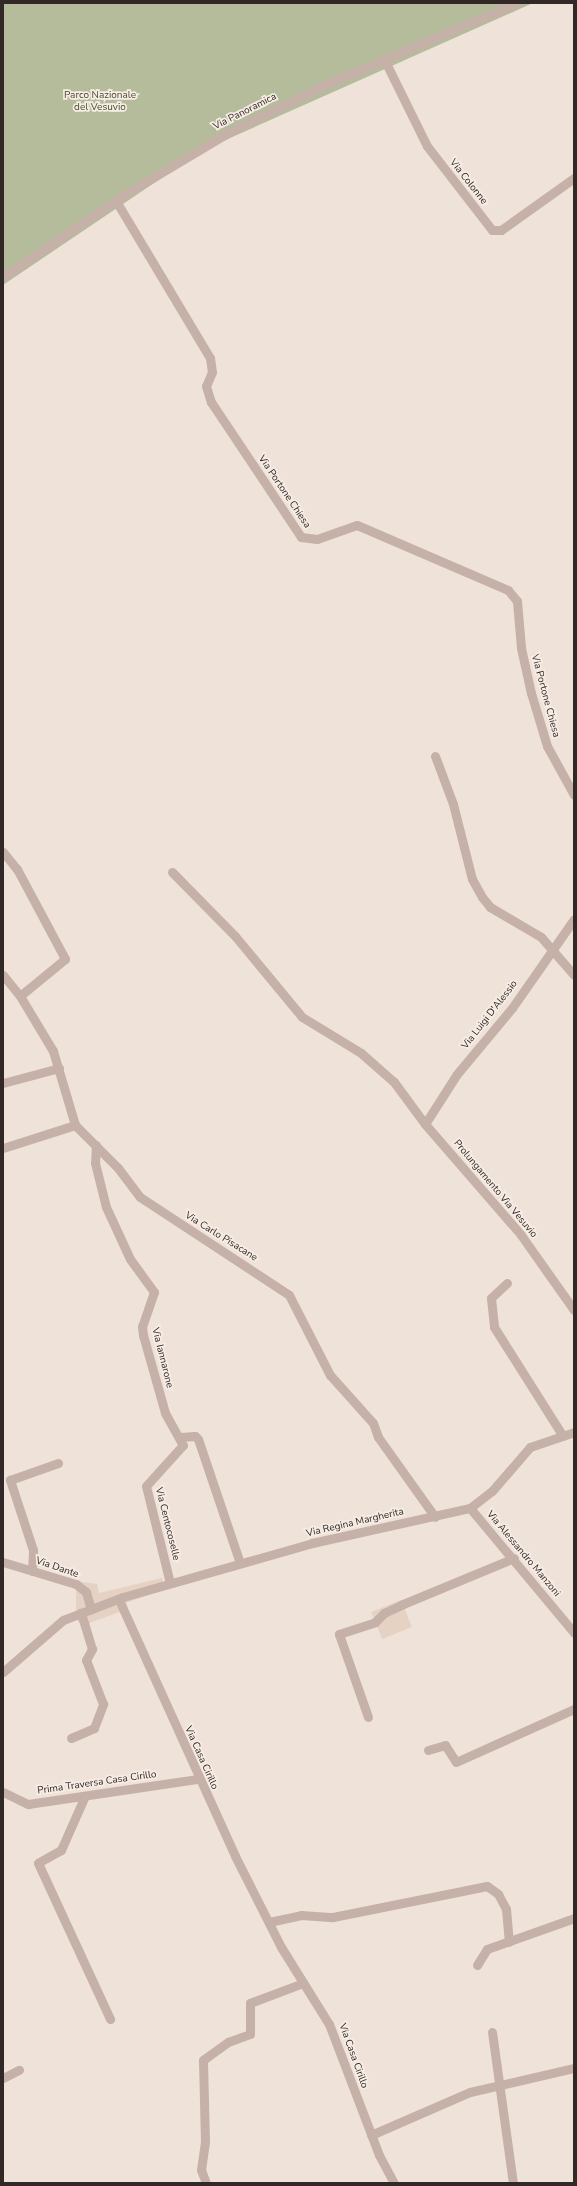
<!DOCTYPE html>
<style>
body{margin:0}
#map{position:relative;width:577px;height:2186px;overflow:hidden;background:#efe2d9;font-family:"Nunito Sans",sans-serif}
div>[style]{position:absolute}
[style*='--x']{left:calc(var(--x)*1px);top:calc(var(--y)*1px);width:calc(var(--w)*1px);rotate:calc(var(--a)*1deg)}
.green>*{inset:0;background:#b5bc9b}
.plaza>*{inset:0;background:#e5d2c2;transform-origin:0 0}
.minor>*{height:9px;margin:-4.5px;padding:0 4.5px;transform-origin:4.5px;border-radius:4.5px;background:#c5b1a7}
span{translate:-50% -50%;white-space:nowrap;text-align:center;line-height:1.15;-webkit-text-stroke:3.5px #f7ede5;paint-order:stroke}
.park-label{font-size:10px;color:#464e2d}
.street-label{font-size:10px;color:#322927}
.frame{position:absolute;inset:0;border:4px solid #322927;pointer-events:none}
</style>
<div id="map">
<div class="green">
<div style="clip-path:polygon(3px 3px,533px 3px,203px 150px,3px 285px)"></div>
</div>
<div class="plaza">
<div style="clip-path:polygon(162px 1578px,165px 1589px,126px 1603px,128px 1609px,89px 1623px,84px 1628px,76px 1619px,76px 1581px,97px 1584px,99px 1593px)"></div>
<div style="left:401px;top:1600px;width:29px;height:32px;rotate:68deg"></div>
</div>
<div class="minor">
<div style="--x:384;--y:59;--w:97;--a:63.7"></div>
<div style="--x:427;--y:146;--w:106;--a:52.3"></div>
<div style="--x:492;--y:230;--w:9;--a:0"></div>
<div style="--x:501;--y:230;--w:90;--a:-35.5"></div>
<div style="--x:116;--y:201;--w:183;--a:59.1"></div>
<div style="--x:210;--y:358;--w:14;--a:82"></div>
<div style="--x:212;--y:372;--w:15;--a:113"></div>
<div style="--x:206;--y:386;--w:17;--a:73"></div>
<div style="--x:211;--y:402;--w:162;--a:56.3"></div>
<div style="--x:301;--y:537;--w:16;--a:7"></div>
<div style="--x:317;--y:539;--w:42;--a:-19.3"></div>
<div style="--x:357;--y:525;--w:164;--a:23.3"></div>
<div style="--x:508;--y:590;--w:14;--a:51"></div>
<div style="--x:517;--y:601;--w:47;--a:85.1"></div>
<div style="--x:521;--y:648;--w:46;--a:77.5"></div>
<div style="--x:531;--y:693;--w:55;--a:73.2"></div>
<div style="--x:547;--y:746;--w:56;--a:61.1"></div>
<div style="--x:3;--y:277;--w:146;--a:-34.1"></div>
<div style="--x:124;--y:195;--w:125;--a:-30.9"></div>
<div style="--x:231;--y:131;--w:105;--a:-26.1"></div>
<div style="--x:325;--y:85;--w:208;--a:-23.2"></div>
<div style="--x:435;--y:756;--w:51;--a:69.4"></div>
<div style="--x:453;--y:804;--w:77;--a:75.8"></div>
<div style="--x:472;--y:879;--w:21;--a:61"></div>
<div style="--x:482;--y:897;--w:13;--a:51"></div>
<div style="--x:490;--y:907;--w:59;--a:30.5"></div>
<div style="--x:541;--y:937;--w:50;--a:49"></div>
<div style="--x:3;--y:852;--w:22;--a:51"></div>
<div style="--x:17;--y:869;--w:102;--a:61.9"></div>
<div style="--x:65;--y:959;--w:58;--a:140.6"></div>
<div style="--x:172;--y:872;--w:90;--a:45.5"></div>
<div style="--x:235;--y:936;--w:105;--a:50.4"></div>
<div style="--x:302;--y:1017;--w:69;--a:31.4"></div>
<div style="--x:361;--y:1053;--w:44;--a:41.3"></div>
<div style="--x:394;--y:1082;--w:52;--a:53.6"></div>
<div style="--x:425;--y:1124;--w:147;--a:49.1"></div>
<div style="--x:521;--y:1235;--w:92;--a:54.8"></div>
<div style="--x:3;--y:975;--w:27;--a:51"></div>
<div style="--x:20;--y:996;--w:64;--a:59"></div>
<div style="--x:53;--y:1051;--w:77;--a:73.4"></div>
<div style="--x:75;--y:1125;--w:61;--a:45"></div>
<div style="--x:118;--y:1168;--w:36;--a:53"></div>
<div style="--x:140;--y:1197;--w:178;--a:33.3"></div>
<div style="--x:289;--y:1295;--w:90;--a:62.9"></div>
<div style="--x:330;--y:1375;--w:64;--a:48.1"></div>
<div style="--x:373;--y:1423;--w:15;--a:70"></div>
<div style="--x:378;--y:1437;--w:98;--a:54.5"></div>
<div style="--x:3;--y:1083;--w:58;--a:-15"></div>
<div style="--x:425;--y:1124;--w:59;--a:-57.4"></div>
<div style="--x:457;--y:1074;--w:86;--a:-50.2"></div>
<div style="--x:512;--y:1008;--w:108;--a:-55.1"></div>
<div style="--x:96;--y:1145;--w:18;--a:93"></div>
<div style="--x:95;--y:1163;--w:45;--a:76"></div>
<div style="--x:106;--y:1207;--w:57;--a:65.2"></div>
<div style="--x:130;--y:1259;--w:41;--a:54"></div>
<div style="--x:154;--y:1292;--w:36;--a:109"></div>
<div style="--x:142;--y:1326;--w:9;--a:84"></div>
<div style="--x:143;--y:1335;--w:81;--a:74.2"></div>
<div style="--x:165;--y:1413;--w:37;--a:61"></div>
<div style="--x:183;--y:1445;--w:55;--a:132.1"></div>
<div style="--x:146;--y:1486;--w:100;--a:76.1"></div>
<div style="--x:3;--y:1148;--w:76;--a:-17.7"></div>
<div style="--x:507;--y:1283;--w:22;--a:137"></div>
<div style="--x:491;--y:1298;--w:29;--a:84"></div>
<div style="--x:494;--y:1327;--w:129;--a:57.7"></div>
<div style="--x:180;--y:1437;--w:15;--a:-4"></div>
<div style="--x:195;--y:1436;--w:4;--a:45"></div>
<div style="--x:198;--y:1439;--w:131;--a:71.3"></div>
<div style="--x:470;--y:1508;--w:163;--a:50.2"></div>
<div style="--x:3;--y:1562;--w:76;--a:16.8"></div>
<div style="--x:76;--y:1584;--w:13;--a:39"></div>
<div style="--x:86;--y:1592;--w:18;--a:74"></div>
<div style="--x:32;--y:1571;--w:21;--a:-87"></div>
<div style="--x:33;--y:1550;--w:74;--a:-108.2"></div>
<div style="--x:10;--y:1480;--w:51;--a:-19.5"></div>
<div style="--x:119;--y:1600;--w:281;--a:65.6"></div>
<div style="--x:235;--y:1856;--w:102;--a:63.2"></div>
<div style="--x:281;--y:1947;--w:91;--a:58.1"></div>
<div style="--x:329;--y:2024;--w:140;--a:69.1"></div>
<div style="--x:379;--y:2155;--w:32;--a:62"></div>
<div style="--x:3;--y:1672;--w:79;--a:-40.9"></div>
<div style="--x:63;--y:1620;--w:64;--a:-21"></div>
<div style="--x:123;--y:1597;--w:197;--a:-15.9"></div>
<div style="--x:312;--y:1543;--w:162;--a:-12.5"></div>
<div style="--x:470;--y:1508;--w:28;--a:-38"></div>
<div style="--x:492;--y:1491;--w:58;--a:-49.2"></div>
<div style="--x:530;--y:1447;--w:46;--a:-18.8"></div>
<div style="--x:368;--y:1717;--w:88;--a:-109.3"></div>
<div style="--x:339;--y:1634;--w:38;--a:-18"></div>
<div style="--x:375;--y:1622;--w:13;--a:-45"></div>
<div style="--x:384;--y:1613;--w:21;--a:-25"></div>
<div style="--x:403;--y:1604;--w:120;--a:-22.5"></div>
<div style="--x:71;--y:1738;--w:25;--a:-23"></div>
<div style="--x:94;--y:1728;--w:26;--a:-69"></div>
<div style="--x:103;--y:1704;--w:47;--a:-111.1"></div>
<div style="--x:86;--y:1660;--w:13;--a:-61"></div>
<div style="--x:92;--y:1649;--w:38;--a:-107"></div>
<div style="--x:428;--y:1750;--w:18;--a:-16"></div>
<div style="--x:445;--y:1745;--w:20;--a:57"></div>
<div style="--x:456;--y:1762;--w:129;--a:-24.2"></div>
<div style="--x:3;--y:1792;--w:28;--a:26"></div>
<div style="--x:28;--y:1804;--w:172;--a:-8.4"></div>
<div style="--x:84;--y:1798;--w:57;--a:113.9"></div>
<div style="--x:61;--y:1850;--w:26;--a:151"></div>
<div style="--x:38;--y:1863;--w:172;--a:65.2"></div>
<div style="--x:269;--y:1922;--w:33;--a:-12"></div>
<div style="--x:301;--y:1915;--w:32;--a:4"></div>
<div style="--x:333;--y:1917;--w:157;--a:-11.4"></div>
<div style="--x:487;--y:1886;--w:14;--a:36"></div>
<div style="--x:498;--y:1894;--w:17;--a:62"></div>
<div style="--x:506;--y:1909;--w:33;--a:85"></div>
<div style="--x:477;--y:1965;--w:19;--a:-58"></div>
<div style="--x:487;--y:1949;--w:92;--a:-19.6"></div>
<div style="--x:492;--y:2032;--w:152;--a:82.1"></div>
<div style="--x:3;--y:2078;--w:18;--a:-27"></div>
<div style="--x:371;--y:2135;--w:108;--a:-23.5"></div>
<div style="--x:470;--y:2092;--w:107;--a:-13"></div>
<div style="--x:206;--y:2183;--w:14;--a:-111"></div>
<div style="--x:201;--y:2170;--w:28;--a:-82"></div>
<div style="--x:205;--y:2142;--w:82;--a:-91.4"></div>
<div style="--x:203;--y:2060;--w:31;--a:-36"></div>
<div style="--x:228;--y:2042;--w:23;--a:-20"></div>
<div style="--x:250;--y:2034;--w:31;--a:-90"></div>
<div style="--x:250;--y:2003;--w:57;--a:-20.7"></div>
</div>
<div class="park-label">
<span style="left:100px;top:101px">Parco Nazionale<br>del Vesuvio</span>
</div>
<div class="street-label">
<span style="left:245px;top:112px;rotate:-27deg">Via Panoramica</span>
<span style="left:468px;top:182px;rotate:52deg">Via Colonne</span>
<span style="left:284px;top:492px;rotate:56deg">Via Portone Chiesa</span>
<span style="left:545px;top:696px;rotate:75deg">Via Portone Chiesa</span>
<span style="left:490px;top:1015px;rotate:-52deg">Via Luigi D'Alessio</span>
<span style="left:495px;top:1189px;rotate:50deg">Prolungamento Via Vesuvio</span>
<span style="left:221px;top:1237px;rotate:32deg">Via Carlo Pisacane</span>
<span style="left:162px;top:1358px;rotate:76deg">Via Iannarone</span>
<span style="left:355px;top:1523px;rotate:-13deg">Via Regina Margherita</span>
<span style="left:167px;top:1524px;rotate:76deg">Via Centocoselle</span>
<span style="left:523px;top:1554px;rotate:50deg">Via Alessandro Manzoni</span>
<span style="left:57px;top:1568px;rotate:19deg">Via Dante</span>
<span style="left:201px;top:1758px;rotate:66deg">Via Casa Cirillo</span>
<span style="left:97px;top:1783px;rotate:-8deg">Prima Traversa Casa Cirillo</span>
<span style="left:353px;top:2056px;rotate:70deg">Via Casa Cirillo</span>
</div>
<div class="frame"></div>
</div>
